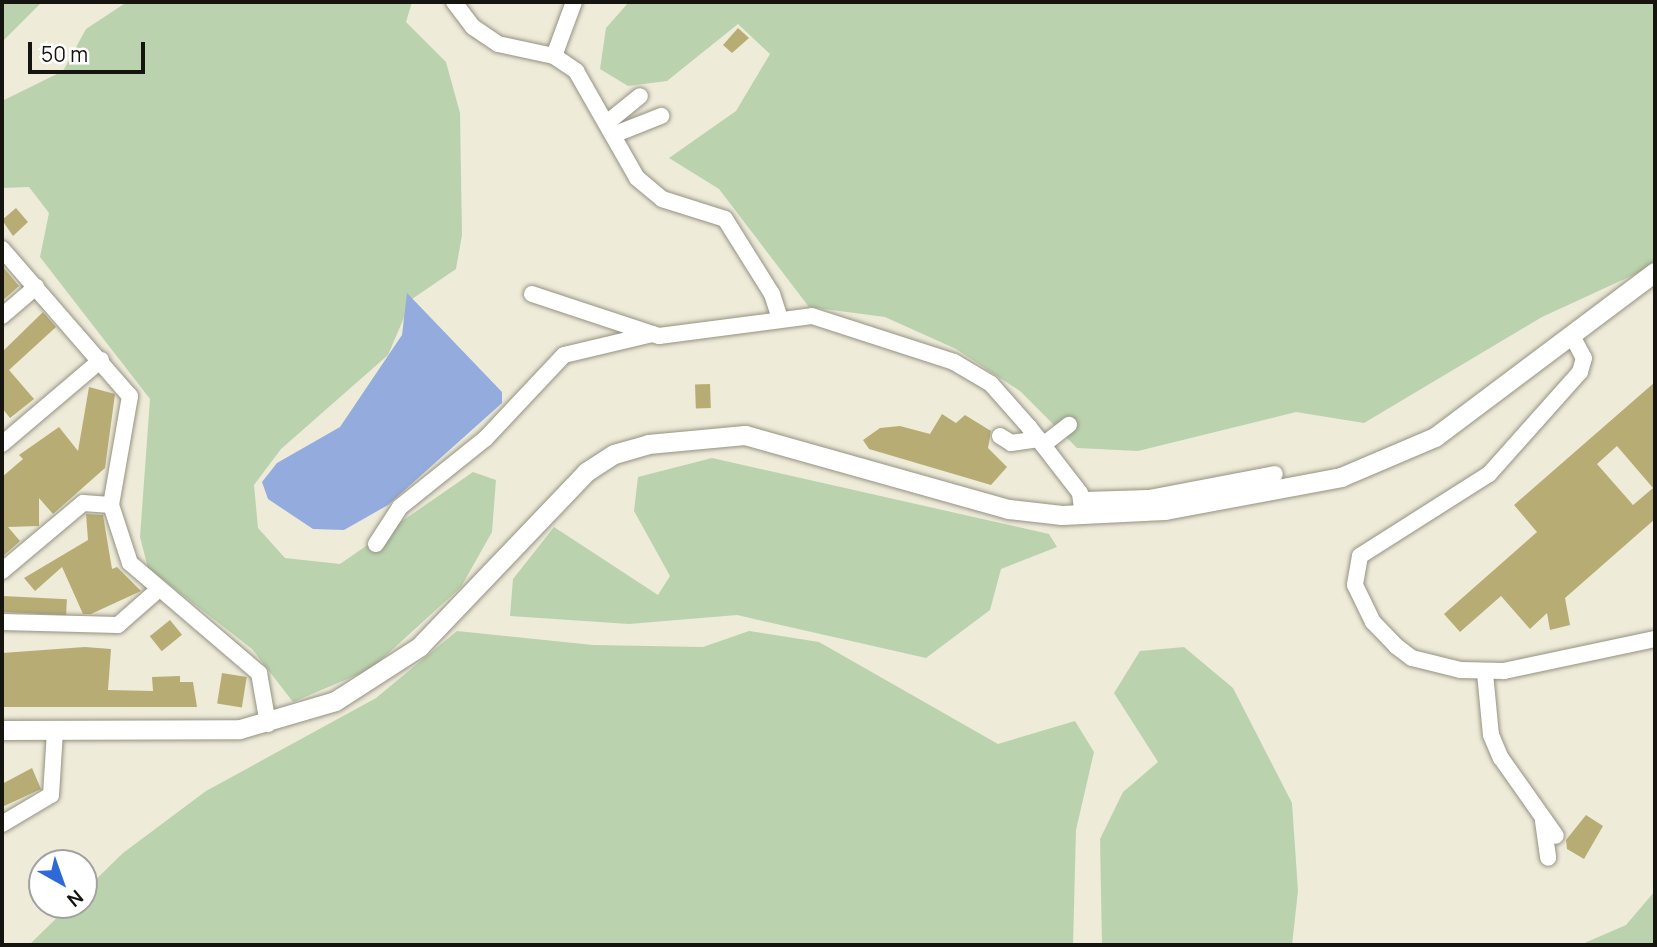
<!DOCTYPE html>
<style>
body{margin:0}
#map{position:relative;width:1657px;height:947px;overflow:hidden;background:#eeebd9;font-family:Manrope,sans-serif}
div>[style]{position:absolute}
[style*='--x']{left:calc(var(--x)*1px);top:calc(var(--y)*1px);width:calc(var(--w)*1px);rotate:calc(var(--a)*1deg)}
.green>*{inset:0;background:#bad3ae}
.water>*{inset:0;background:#93acdd}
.building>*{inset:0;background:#b7ad74;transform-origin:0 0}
.roads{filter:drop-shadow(0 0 2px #959282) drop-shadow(0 0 2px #959282)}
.minor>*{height:16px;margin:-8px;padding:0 8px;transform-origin:8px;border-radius:8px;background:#fff}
.tertiary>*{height:19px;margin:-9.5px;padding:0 9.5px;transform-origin:9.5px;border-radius:9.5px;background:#fff}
span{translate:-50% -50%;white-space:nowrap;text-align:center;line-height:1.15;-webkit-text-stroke:6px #fff;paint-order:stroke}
.frame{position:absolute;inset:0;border:4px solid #16140e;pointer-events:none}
.north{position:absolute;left:28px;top:849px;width:70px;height:70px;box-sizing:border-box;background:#fff;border:2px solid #a2a19f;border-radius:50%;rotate:140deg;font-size:19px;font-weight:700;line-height:28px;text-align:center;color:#16140e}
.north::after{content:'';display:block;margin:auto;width:24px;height:32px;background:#2e69d7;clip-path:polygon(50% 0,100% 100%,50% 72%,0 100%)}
.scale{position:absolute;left:28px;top:42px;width:117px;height:32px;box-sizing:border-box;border:4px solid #16140e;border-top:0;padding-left:9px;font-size:21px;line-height:24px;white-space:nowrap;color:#16140e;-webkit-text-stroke:5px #fff;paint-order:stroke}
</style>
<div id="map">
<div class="green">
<div style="clip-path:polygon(2px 2px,42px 2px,2px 42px)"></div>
<div style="clip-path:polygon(127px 2px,412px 2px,406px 22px,446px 62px,460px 113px,462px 235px,456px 269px,412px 299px,388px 355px,281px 449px,254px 485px,258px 528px,285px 558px,340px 564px,473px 472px,496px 480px,492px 532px,461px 587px,371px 669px,293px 702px,252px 649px,148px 568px,140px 537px,150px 399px,40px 257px,49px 213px,29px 187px,2px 188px,2px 101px,63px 71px,86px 29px)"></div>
<div style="clip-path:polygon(629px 2px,1655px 2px,1655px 265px,1542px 317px,1364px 423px,1296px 412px,1138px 451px,1077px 448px,1020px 391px,956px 349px,885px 317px,809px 307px,719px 189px,669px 158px,736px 111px,770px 54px,738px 24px,667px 81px,628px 86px,600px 69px,606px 28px)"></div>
<div style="clip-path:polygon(712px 458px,1049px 534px,1057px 547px,1001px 569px,990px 610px,926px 658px,737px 615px,629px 624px,510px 616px,513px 579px,554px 527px,658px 595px,670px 576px,634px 511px,638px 477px)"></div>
<div style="clip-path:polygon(457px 631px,593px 645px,703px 647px,749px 631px,819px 642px,998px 744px,1075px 721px,1094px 752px,1076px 830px,1073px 945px,29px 945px,70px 905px,84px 905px,84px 891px,123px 853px,206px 791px,376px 698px)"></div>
<div style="clip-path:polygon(1184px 647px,1233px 688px,1292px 803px,1298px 891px,1292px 945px,1102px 945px,1100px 839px,1123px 792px,1158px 762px,1114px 693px,1140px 651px)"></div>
<div style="clip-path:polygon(1655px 891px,1655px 945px,1580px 945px,1626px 925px)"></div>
</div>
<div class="water">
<div style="clip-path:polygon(407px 293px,502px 392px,502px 403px,388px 505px,344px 530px,313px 529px,268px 499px,262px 482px,277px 463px,340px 427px,402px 335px)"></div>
</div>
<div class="building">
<div style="clip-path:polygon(738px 28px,749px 38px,732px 53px,723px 45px)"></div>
<div style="clip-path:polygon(16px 208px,28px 222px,13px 236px,2px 220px)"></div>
<div style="clip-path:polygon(2px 266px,19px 286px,2px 301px)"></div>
<div style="clip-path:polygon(43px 312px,56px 327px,9px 370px,34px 399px,10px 418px,2px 408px,2px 352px)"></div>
<div style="clip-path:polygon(evenodd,1655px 382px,1655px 519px,1565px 598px,1570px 625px,1550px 630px,1547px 613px,1530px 629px,1501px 596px,1460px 632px,1444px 614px,1537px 532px,1514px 505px,1655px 382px,1617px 446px,1653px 488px,1633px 505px,1597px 464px,1617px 446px)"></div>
<div style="left:710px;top:384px;width:24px;height:15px;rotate:88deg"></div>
<div style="clip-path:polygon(89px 387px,115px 394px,105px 468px,53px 514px,39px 498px,39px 526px,8px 527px,20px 541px,2px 557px,2px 477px,23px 459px,19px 455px,59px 427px,78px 451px)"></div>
<div style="clip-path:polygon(942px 414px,956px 423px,965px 415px,991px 431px,988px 448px,1007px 467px,991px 485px,869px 449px,863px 440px,880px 428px,900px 426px,930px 434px)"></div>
<div style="clip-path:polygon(86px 514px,103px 515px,112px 569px,117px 567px,141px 591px,91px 614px,83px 614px,62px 567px,35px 591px,24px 578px,88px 540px)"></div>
<div style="left:3px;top:596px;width:64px;height:16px;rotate:3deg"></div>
<div style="left:170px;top:620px;width:19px;height:26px;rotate:51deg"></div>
<div style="clip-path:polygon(85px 647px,111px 649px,108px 690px,153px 691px,152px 677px,180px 676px,180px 682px,193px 682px,197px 707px,2px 707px,2px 653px)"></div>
<div style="left:222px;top:673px;width:25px;height:31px;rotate:9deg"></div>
<div style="clip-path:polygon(32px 768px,41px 789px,2px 807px,2px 784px)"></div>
<div style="clip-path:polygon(1586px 815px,1603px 826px,1584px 859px,1567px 849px,1566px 840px)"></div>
</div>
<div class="roads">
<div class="minor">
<div style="--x:454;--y:2;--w:31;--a:53"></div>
<div style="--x:473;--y:27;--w:30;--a:34"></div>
<div style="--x:498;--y:44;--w:57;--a:12.1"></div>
<div style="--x:554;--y:56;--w:27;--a:34"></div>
<div style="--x:576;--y:71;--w:123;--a:60.3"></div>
<div style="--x:637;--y:178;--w:33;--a:40"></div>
<div style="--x:662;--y:199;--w:66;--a:17.6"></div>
<div style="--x:725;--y:219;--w:89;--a:57.9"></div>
<div style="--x:772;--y:294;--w:26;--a:72"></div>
<div style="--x:554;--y:56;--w:58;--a:-69.7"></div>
<div style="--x:608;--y:122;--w:41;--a:-39.1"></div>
<div style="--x:613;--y:135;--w:52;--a:-21.6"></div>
<div style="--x:2;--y:249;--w:195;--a:49"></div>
<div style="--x:130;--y:396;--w:111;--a:99.9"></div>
<div style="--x:111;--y:505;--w:61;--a:71.9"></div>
<div style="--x:130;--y:563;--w:170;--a:40.5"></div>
<div style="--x:259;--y:673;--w:52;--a:80"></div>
<div style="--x:532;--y:294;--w:134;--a:18.3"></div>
<div style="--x:659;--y:336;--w:154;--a:-7.4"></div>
<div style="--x:812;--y:316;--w:149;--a:17.9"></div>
<div style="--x:954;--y:362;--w:43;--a:30.7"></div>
<div style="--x:991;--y:384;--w:57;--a:48.5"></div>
<div style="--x:1029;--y:427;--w:83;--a:52.3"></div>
<div style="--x:1080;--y:493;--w:23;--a:83"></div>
<div style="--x:2;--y:316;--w:45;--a:-40.5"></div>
<div style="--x:1571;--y:334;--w:27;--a:62"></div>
<div style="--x:1584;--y:358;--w:15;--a:106"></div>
<div style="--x:1580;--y:372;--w:137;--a:131.7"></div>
<div style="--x:1489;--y:474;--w:153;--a:147.6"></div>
<div style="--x:1360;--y:556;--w:29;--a:100"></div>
<div style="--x:1355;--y:585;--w:41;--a:64.1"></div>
<div style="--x:1373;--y:622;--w:33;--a:46"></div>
<div style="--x:1396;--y:646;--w:20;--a:37"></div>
<div style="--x:1412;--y:658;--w:49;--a:14"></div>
<div style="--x:1460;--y:670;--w:44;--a:1.3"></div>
<div style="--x:1504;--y:671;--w:154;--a:-12"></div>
<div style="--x:1000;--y:436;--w:13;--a:32"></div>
<div style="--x:1011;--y:443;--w:28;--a:-8"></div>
<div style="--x:2;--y:444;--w:130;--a:-40.3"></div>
<div style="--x:1043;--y:445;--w:33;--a:-38"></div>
<div style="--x:1084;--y:500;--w:65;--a:-1.8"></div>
<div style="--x:1149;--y:498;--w:128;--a:-10.8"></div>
<div style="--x:376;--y:544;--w:44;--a:-57"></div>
<div style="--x:400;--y:507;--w:109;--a:-38.7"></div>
<div style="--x:485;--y:439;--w:115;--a:-46.8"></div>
<div style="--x:564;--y:355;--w:91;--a:-13.3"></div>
<div style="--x:2;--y:571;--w:106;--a:-40"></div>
<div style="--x:83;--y:503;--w:28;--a:4"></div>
<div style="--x:2;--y:622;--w:116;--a:1.5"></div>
<div style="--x:118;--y:625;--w:53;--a:-41.2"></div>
<div style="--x:1485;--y:673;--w:62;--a:84.5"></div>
<div style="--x:1491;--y:735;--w:25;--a:67"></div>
<div style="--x:1501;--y:758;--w:95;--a:54.8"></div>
<div style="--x:1543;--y:821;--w:37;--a:82"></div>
<div style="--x:2;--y:824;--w:57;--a:-30.6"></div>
<div style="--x:51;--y:795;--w:63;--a:-86.4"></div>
</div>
<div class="tertiary">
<div style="--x:2;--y:730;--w:238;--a:-0.2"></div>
<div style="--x:240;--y:729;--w:99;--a:-16.4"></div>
<div style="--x:335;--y:701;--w:100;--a:-32.7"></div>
<div style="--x:419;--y:647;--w:242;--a:-46.3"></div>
<div style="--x:586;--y:472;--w:33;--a:-33"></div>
<div style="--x:614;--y:454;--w:35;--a:-16"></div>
<div style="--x:648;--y:444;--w:97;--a:-5.3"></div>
<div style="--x:745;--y:435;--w:274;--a:15.7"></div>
<div style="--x:1009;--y:509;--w:53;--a:6.5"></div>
<div style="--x:1062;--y:515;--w:103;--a:-2.8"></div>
<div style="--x:1165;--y:510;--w:179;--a:-10.6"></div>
<div style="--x:1341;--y:477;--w:102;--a:-23.1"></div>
<div style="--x:1435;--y:437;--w:275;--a:-36.9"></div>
</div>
</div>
<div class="frame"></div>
<div class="north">N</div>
<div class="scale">50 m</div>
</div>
